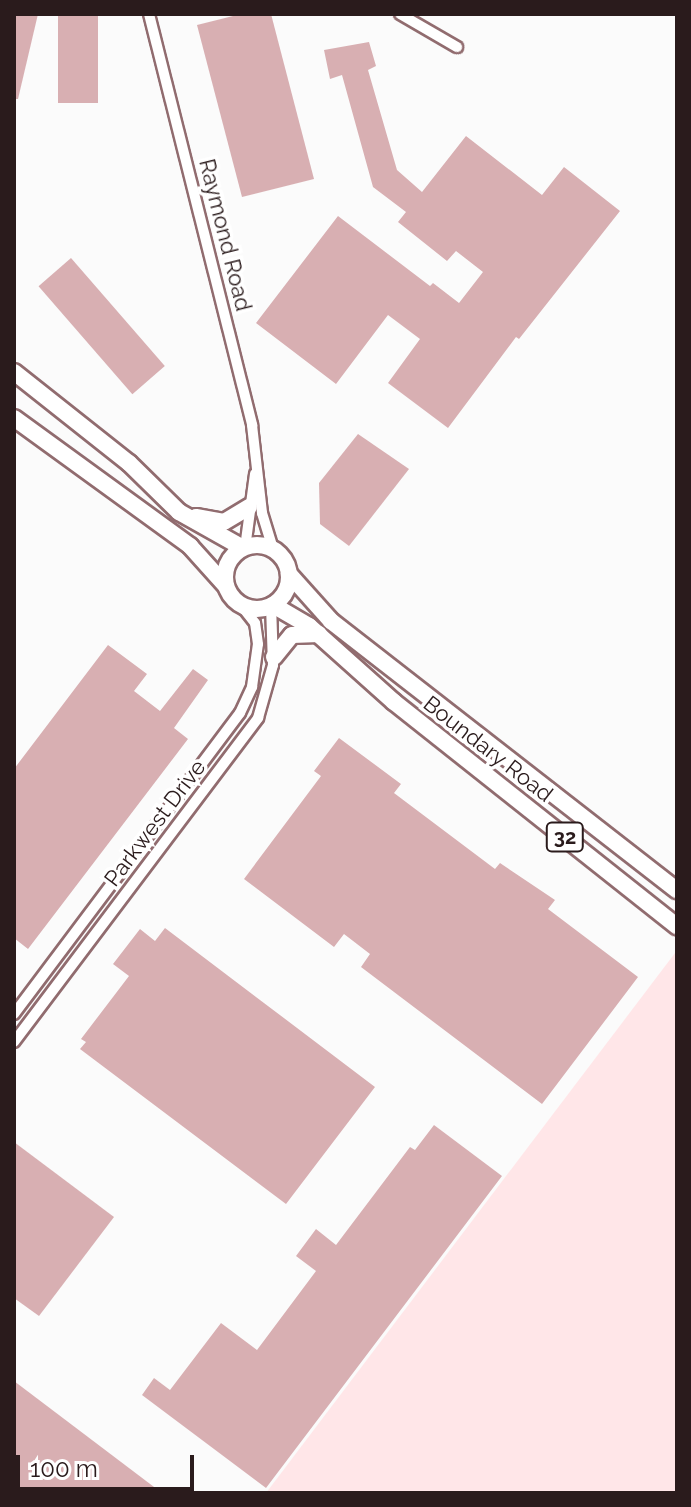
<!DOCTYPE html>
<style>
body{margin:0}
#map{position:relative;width:691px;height:1507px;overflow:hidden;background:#fbfbfb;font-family:Raleway,sans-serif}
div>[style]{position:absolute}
.green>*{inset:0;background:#ffe6e8}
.building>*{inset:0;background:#d8afb2;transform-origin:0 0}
.roads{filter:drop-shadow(2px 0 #916c6f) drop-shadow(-2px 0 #916c6f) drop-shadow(0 2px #916c6f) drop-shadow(0 -2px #916c6f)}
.minor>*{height:10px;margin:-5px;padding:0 5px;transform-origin:5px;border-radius:5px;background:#fff}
.primary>*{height:16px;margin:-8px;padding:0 8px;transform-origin:8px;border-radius:8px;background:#fff}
.primary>.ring{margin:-8px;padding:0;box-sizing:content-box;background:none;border:16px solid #fff;border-radius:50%}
span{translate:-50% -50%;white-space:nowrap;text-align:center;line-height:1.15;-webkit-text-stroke:7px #fff;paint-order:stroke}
.shield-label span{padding:2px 6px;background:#fff;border:2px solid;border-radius:6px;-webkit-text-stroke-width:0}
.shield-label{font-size:20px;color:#2a1b1c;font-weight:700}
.street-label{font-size:22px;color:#2a1b1c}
.frame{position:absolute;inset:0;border:16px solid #2a1b1c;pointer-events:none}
.scale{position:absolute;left:16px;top:1455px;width:178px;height:36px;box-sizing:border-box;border:4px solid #2a1b1c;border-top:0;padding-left:10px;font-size:24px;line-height:28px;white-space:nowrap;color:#2a1b1c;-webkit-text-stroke:6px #fff;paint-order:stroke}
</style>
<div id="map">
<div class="green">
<i style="clip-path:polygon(675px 953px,677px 1493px,266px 1493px)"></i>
</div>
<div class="building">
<i style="clip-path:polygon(14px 14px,38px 14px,18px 99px,14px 99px)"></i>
<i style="left:58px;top:14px;width:40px;height:89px"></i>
<i style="clip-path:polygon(241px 14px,271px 14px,314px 179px,242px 197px,197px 25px)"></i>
<i style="clip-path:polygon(369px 42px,376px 66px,368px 70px,397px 170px,422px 192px,466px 136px,542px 195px,564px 167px,620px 211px,519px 339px,516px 337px,448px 428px,388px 383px,420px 339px,388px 315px,336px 384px,256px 323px,338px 216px,430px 286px,433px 283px,459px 303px,483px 272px,456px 251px,447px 261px,398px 222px,406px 212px,373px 187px,342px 75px,330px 79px,324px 50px)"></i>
<i style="left:71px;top:258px;width:143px;height:43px;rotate:49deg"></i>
<i style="clip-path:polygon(358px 434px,409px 469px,349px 546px,320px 524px,319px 483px)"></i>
<i style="clip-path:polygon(108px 645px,147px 674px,134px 691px,160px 711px,193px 669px,208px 680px,174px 728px,188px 739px,28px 949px,14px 938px,14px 769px)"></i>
<i style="clip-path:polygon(339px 738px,401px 784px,394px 793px,495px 869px,500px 863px,555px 900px,548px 909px,638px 977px,542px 1104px,361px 967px,370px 954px,344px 934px,334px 947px,244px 879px,321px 776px,314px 771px)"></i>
<i style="clip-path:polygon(165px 928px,375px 1087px,286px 1204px,80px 1049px,86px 1042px,81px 1039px,129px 976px,113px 964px,140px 929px,155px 941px)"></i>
<i style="clip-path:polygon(434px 1125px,502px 1176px,266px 1488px,142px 1395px,154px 1378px,170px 1390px,221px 1323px,257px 1350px,316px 1271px,296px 1256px,316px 1229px,336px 1245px,410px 1147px,415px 1150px)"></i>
<i style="clip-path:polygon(14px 1142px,114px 1217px,39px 1316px,14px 1298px)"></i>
<i style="clip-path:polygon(14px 1381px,162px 1493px,14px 1493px)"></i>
</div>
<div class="roads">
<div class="minor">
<i style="left:149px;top:14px;width:424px;rotate:75.9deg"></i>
<i style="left:252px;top:425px;width:89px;rotate:83.5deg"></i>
<i style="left:262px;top:513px;width:39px;rotate:73deg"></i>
<i style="left:400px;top:14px;width:66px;rotate:30.1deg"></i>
<i style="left:245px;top:548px;width:75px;rotate:-82.3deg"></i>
<i style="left:14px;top:1014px;width:376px;rotate:-53.1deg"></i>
<i style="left:240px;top:713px;width:29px;rotate:-65deg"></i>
<i style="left:252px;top:687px;width:43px;rotate:-82.1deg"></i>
<i style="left:258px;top:644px;width:21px;rotate:-98deg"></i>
<i style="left:255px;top:623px;width:24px;rotate:-128deg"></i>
<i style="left:14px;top:1042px;width:406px;rotate:-53deg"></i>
<i style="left:258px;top:718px;width:55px;rotate:-74.2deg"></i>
<i style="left:273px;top:665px;width:59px;rotate:-91.9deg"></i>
</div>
<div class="primary">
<i style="left:14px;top:372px;width:147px;rotate:38.4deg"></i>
<i style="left:129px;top:463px;width:70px;rotate:44.4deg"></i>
<i style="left:179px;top:512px;width:73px;rotate:29.4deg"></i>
<i style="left:14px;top:418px;width:218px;rotate:36deg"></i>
<i style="left:190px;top:546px;width:54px;rotate:48deg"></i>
<i style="left:196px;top:517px;width:28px;rotate:10deg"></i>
<i style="left:224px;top:522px;width:29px;rotate:-31deg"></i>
<i class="ring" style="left:225px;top:545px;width:48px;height:48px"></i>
<i style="left:289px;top:574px;width:63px;rotate:48.2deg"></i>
<i style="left:331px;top:621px;width:438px;rotate:37.9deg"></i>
<i style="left:273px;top:605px;width:42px;rotate:30.3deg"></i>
<i style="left:309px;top:626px;width:114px;rotate:41.8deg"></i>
<i style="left:394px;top:702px;width:361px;rotate:38.4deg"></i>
<i style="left:274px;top:657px;width:28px;rotate:-51deg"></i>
<i style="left:292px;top:635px;width:27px;rotate:-2deg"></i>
</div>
</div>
<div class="shield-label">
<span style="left:565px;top:837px">32</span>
</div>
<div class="street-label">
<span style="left:225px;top:235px;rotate:76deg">Raymond Road</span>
<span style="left:488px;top:749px;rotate:38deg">Boundary Road</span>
<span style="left:155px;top:823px;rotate:-53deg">Parkwest Drive</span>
</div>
<div class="frame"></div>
<div class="scale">100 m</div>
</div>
